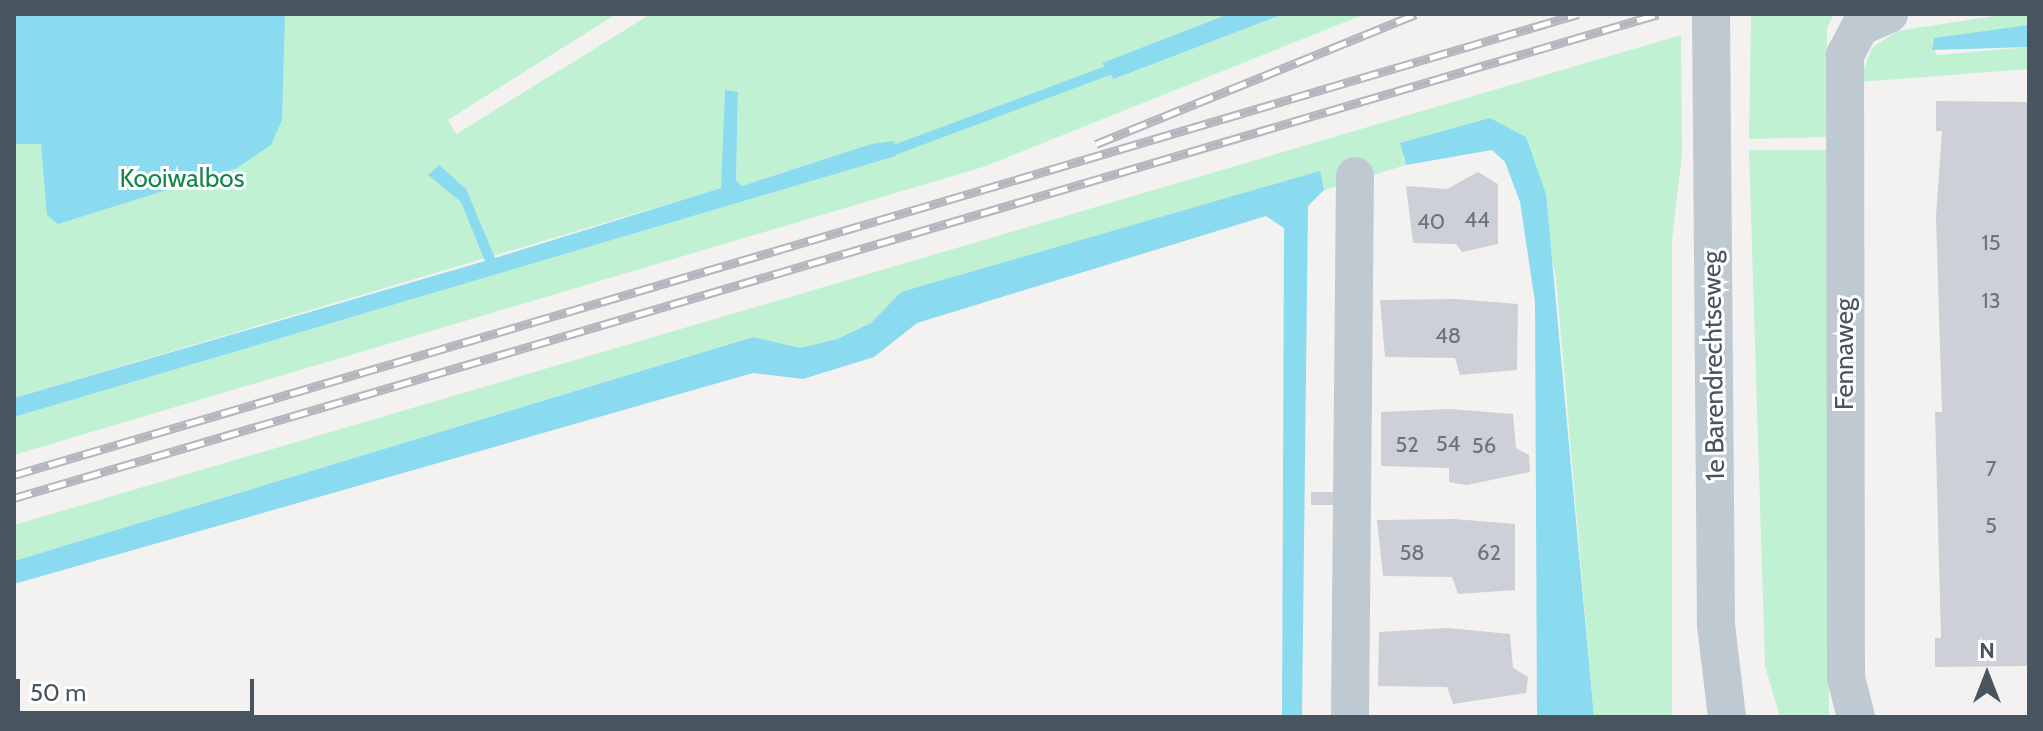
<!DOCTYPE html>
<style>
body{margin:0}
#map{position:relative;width:2043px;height:731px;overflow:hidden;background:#f4f1f1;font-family:Cabin,sans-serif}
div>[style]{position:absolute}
.green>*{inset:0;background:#c0f1d3}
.water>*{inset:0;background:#8bdbf0}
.stream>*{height:10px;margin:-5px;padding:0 5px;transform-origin:5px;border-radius:5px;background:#8bdbf0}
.building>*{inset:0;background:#cdd0d6;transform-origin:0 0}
.minor>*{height:38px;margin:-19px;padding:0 19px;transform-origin:19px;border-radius:19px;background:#bfc9d1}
.rail>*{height:9px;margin-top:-4.5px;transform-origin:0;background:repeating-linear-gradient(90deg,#fff 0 18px,#b3b6bc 0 36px);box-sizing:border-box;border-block:2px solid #b3b6bc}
span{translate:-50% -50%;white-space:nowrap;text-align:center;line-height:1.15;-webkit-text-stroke:6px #fff;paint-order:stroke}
.number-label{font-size:22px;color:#69747e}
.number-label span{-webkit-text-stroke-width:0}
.park-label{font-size:26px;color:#14864d}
.street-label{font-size:26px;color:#485560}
.frame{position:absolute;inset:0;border:16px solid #485560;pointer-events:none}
.north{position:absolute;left:1947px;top:635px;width:80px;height:80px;-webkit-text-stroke:6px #fff;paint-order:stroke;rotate:0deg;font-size:22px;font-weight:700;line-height:32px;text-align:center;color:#485560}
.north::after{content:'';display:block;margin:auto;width:28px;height:36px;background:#485560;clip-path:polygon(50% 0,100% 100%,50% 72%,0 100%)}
.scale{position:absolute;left:16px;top:679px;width:238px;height:36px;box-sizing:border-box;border:4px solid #485560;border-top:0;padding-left:10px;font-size:24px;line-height:28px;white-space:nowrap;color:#485560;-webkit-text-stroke:6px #fff;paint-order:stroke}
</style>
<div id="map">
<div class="green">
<i style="clip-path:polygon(14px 14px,616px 14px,448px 120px,456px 134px,651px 14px,1227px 14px,1102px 63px,1115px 79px,1284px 14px,1365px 14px,983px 167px,14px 455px,14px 417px,896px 156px,871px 144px,742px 186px,736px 181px,738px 92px,725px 90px,722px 188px,14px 398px)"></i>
<i style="clip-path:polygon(1767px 14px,1834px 14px,1827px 27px,1826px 137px,1749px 139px,1751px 17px)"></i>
<i style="clip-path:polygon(2007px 14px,2029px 14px,2029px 25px,1932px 44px,1937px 55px,2029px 47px,2029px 69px,1859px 82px,1872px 48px,1897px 31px)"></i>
<i style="clip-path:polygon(1681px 35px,1682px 154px,1672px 240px,1672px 717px,1594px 717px,1556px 278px,1526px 137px,1402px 156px,1406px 165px,1324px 190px,1321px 182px,901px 292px,871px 323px,837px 339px,800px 348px,752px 337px,14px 561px,14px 525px)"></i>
<i style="clip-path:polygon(1749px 150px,1826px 150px,1829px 717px,1780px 717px,1765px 666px)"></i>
</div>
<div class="water">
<i style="clip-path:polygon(14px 14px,285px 14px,282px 120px,271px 145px,237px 168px,58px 224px,47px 215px,41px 144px,14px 144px)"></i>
<i style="clip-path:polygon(1228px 14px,1284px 14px,1114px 79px,1102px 63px)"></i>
<i style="clip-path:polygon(2029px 25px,2029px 47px,1932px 50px,1934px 38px)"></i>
<i style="clip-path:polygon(725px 90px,738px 92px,736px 180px,742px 186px,871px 144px,894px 141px,896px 156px,14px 417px,14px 398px,485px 261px,461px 202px,428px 175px,439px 165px,466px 189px,495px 258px,721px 188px)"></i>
<i style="clip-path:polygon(1490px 118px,1526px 137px,1546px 194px,1594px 717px,1537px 717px,1535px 302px,1520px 202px,1505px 162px,1492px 150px,1406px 165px,1400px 143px)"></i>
<i style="clip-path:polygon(1320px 171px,1324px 190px,1308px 206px,1302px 717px,1282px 717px,1284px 228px,1266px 216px,917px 323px,874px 357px,803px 379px,753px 373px,14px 584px,14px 561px,753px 337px,800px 348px,837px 339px,871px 323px,901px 292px)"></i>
</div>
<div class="stream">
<i style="left:897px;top:149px;width:224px;rotate:-20.4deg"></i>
</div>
<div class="building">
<i style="clip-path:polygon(1936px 101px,2029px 102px,2029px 666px,1935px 667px,1935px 638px,1941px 638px,1935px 412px,1942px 412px,1936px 216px,1942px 131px,1936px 131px)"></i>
<i style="clip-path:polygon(1478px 172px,1498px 184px,1498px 244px,1462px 252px,1456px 244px,1413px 243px,1406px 186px,1447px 189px)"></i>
<i style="clip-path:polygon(1456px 299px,1518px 304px,1517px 370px,1460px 375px,1455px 358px,1385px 357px,1380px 300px)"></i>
<i style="clip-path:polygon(1450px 409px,1513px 414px,1516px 448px,1529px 455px,1530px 472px,1467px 485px,1449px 482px,1449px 468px,1381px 466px,1381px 412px)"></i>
<i style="left:1311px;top:492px;width:27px;height:13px"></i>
<i style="clip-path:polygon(1454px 519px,1515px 524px,1515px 590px,1458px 594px,1452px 577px,1383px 576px,1377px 520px)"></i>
<i style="clip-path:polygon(1448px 628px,1510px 634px,1513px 668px,1528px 677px,1526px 693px,1453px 704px,1447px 687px,1378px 686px,1379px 632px)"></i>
</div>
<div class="minor">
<i style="left:1711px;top:14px;width:611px;rotate:89.53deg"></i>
<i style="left:1716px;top:625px;width:93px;rotate:83.2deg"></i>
<i style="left:1350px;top:717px;width:541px;rotate:-89.47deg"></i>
<i style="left:1856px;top:717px;width:40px;rotate:-104.4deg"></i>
<i style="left:1846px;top:678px;width:623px;rotate:-90.09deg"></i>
<i style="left:1845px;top:55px;width:32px;rotate:-62deg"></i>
<i style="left:1860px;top:27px;width:32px;rotate:-24deg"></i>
</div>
<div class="rail">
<i style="left:1096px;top:144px;width:345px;rotate:-22.1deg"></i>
<i style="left:14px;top:475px;width:1631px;rotate:-16.42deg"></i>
<i style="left:14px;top:498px;width:1714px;rotate:-16.4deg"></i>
</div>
<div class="number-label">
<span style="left:1477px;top:220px">44</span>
<span style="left:1431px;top:222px">40</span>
<span style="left:1991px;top:243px">15</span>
<span style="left:1991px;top:301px">13</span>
<span style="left:1448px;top:336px">48</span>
<span style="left:1448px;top:444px">54</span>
<span style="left:1407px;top:445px">52</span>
<span style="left:1484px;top:446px">56</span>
<span style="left:1991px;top:469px">7</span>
<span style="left:1991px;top:526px">5</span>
<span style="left:1412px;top:553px">58</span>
<span style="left:1489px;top:553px">62</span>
</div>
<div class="park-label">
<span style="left:182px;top:179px">Kooiwalbos</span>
</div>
<div class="street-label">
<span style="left:1845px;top:354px;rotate:-90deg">Fennaweg</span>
<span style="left:1714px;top:366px;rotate:-91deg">1e Barendrechtseweg</span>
</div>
<div class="frame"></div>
<div class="north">N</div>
<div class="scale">50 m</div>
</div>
